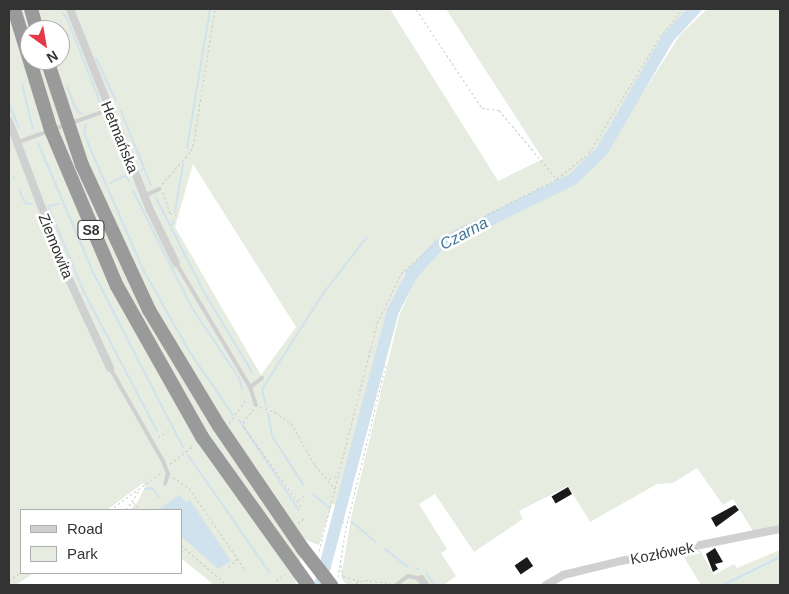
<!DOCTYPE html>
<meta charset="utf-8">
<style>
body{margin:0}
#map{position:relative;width:789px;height:594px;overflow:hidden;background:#fff;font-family:Arial,sans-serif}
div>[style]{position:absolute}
.green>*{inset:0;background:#e6ecdf}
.water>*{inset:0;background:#cfe2ee}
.stream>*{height:2px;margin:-1px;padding:0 1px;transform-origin:1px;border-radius:1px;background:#cfe2ee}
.river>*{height:12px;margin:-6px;padding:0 6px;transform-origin:6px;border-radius:6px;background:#cfe2ee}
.building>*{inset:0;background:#1a1a1a;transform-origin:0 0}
.path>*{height:1px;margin-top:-0.5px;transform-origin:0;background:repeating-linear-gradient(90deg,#cdcdcd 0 2.5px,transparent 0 5px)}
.lane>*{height:4px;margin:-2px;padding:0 2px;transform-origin:2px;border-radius:2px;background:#d0d0d0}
.street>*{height:8px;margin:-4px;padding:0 4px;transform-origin:4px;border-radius:4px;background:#d0d0d0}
.highway>*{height:14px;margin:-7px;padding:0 7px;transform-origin:7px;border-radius:7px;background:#9a9a9a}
.highway-bridge>*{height:14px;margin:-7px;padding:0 7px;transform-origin:7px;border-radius:7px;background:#9a9a9a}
span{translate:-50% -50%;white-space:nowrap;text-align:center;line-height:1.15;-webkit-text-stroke:5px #fff;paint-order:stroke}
.shield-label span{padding:1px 4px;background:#fff;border:1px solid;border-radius:4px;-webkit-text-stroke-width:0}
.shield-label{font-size:14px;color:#333;font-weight:700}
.street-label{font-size:15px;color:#333}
.water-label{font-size:16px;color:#3f7597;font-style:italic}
.frame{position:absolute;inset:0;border:10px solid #333;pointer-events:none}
.legend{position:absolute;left:20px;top:509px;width:162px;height:65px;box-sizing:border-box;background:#fff;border:1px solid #adadad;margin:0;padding:6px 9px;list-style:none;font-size:15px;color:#333}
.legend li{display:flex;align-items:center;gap:10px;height:25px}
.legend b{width:25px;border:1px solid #adadad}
.north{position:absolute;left:20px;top:20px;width:50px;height:50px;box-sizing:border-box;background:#fff;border:1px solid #adadad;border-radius:50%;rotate:148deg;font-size:14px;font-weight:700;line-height:20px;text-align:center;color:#333}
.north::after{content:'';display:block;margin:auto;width:18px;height:22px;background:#e63946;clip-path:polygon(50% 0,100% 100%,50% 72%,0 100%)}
</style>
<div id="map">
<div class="green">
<i style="clip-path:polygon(evenodd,9px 9px,390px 9px,498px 181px,543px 159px,446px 9px,689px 9px,664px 35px,599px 148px,570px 174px,436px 244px,404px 275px,391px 306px,337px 505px,332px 504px,319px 545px,305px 540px,295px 585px,214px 585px,181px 558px,181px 510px,129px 510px,137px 503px,145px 487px,143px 483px,107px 510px,21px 510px,21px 573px,34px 573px,16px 585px,9px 585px,9px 9px,30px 30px,60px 30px,60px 60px,30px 60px,30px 30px,9px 9px,193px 164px,296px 327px,261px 375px,175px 227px,193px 164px)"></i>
<i style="clip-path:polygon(707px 9px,780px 9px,780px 526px,753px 531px,733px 499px,723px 505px,697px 468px,673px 483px,657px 484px,590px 522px,568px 486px,519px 511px,523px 519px,474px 552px,435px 494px,419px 504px,447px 549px,441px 553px,456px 576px,444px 585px,347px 585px,341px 578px,351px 518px,399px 316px,417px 276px,444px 249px,575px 182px,607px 149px,680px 35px)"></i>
<i style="clip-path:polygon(700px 550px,714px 575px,734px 564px,737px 568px,780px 550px,780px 585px,701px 585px,682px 554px)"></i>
</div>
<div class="water">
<i style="clip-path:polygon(180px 495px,186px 502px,190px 500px,231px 561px,218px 569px,181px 536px,181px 510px,157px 510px)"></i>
</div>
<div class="stream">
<i style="left:62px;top:13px;width:7px;rotate:45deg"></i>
<i style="left:67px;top:18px;width:90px;rotate:68.6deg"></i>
<i style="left:96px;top:58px;width:47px;rotate:65.1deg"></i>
<i style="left:22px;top:84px;width:46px;rotate:76.3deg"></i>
<i style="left:67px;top:86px;width:25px;rotate:69deg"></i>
<i style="left:76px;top:109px;width:7px;rotate:45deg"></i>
<i style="left:9px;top:104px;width:26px;rotate:67deg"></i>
<i style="left:121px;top:111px;width:61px;rotate:68deg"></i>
<i style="left:86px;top:125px;width:7px;rotate:106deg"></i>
<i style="left:84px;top:132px;width:15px;rotate:70deg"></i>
<i style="left:89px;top:146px;width:137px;rotate:66.3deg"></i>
<i style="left:144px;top:271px;width:92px;rotate:60.6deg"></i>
<i style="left:189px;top:351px;width:78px;rotate:55.5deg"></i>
<i style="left:38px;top:143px;width:142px;rotate:66.9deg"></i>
<i style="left:94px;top:274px;width:195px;rotate:62.8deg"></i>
<i style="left:187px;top:148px;width:141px;rotate:-80.6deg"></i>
<i style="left:141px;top:170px;width:4px;rotate:-34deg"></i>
<i style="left:144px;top:168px;width:18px;rotate:68deg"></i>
<i style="left:13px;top:177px;width:1px;rotate:45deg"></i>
<i style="left:110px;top:183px;width:17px;rotate:-24deg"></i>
<i style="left:126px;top:176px;width:6px;rotate:59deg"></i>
<i style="left:19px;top:190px;width:14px;rotate:65deg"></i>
<i style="left:25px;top:203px;width:6px;rotate:9deg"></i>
<i style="left:133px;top:191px;width:131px;rotate:63.2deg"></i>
<i style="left:192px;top:308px;width:84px;rotate:56.1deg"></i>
<i style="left:239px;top:378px;width:11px;rotate:75deg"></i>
<i style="left:156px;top:198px;width:108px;rotate:63deg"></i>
<i style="left:205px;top:294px;width:91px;rotate:58.9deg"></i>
<i style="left:59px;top:204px;width:11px;rotate:170deg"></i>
<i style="left:48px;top:206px;width:93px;rotate:67.3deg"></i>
<i style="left:84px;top:292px;width:157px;rotate:62.3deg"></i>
<i style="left:175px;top:212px;width:49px;rotate:-80.5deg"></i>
<i style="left:171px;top:226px;width:6px;rotate:-59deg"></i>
<i style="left:266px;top:406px;width:17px;rotate:-103deg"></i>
<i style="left:262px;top:389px;width:117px;rotate:-57.3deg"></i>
<i style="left:325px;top:291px;width:68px;rotate:-52.1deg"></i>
<i style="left:268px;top:413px;width:23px;rotate:80deg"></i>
<i style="left:272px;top:436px;width:57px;rotate:57.1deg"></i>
<i style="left:239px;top:420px;width:108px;rotate:56.3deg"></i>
<i style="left:188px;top:455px;width:142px;rotate:55.3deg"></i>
<i style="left:145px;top:489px;width:7px;rotate:-8deg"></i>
<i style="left:152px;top:488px;width:11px;rotate:52deg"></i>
<i style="left:313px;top:494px;width:21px;rotate:41deg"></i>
<i style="left:337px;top:510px;width:14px;rotate:65deg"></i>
<i style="left:352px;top:522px;width:31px;rotate:40deg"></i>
<i style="left:385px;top:549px;width:29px;rotate:38deg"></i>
<i style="left:416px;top:569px;width:2px"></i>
<i style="left:426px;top:573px;width:15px;rotate:53deg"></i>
<i style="left:723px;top:585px;width:64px;rotate:-26.2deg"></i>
</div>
<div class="river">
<i style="left:320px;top:585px;width:284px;rotate:-75.1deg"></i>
<i style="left:393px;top:311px;width:42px;rotate:-62.8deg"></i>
<i style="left:412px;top:274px;width:40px;rotate:-47deg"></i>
<i style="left:439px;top:245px;width:149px;rotate:-26.2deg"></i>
<i style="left:573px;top:179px;width:40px;rotate:-44deg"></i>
<i style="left:602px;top:151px;width:131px;rotate:-59.7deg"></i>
<i style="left:668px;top:38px;width:40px;rotate:-47deg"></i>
</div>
<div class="building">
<i style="left:568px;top:487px;width:8px;height:19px;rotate:60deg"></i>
<i style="clip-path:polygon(735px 505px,739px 510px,716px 527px,711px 518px)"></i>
<i style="clip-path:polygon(715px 548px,723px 562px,715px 564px,718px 569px,713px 572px,706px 554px)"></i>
<i style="left:527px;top:557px;width:11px;height:15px;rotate:56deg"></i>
</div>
<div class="path">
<i style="left:416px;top:9px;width:119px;rotate:56.3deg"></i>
<i style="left:482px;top:108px;width:17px;rotate:7deg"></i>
<i style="left:499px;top:110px;width:90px;rotate:50deg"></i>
<i style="left:162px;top:184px;width:44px;rotate:-48.7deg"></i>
<i style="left:191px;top:151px;width:10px;rotate:-73deg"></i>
<i style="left:194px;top:141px;width:134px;rotate:-81deg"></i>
<i style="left:163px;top:192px;width:22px;rotate:72deg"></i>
<i style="left:170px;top:213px;width:11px;rotate:22deg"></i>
<i style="left:260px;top:407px;width:16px;rotate:18deg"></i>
<i style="left:275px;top:412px;width:19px;rotate:35deg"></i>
<i style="left:291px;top:423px;width:48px;rotate:60.3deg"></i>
<i style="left:315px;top:465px;width:31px;rotate:50deg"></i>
<i style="left:254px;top:409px;width:16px;rotate:130deg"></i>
<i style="left:244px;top:421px;width:6px;rotate:90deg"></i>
<i style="left:244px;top:427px;width:100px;rotate:54.4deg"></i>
<i style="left:229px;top:423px;width:31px;rotate:-54deg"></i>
<i style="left:158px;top:437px;width:12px;rotate:-31deg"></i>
<i style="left:170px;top:464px;width:29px;rotate:-38deg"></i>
<i style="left:173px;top:477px;width:19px;rotate:35deg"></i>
<i style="left:189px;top:488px;width:101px;rotate:55.5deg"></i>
<i style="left:329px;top:479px;width:11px;rotate:-22deg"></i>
<i style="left:298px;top:500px;width:9px;rotate:-32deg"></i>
<i style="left:133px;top:502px;width:11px;rotate:45deg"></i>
<i style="left:110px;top:510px;width:64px;rotate:-36.2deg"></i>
<i style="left:126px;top:510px;width:25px;rotate:-56deg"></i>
<i style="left:298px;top:523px;width:9px;rotate:-36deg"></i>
<i style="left:181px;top:545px;width:61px;rotate:41deg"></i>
<i style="left:319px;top:551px;width:235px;rotate:-75.7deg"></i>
<i style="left:377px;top:323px;width:55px;rotate:-63.9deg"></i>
<i style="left:401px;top:274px;width:56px;rotate:-41.4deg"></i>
<i style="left:443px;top:237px;width:128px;rotate:-27deg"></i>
<i style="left:557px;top:179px;width:41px;rotate:-39.1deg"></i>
<i style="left:589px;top:153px;width:136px;rotate:-58.5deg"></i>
<i style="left:660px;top:37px;width:36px;rotate:-51deg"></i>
<i style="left:341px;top:565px;width:11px;rotate:80deg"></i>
<i style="left:343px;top:576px;width:17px;rotate:17deg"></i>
<i style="left:228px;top:567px;width:12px;rotate:-42deg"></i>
<i style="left:338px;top:577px;width:50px;rotate:-80.7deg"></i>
<i style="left:346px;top:528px;width:169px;rotate:-76.3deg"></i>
<i style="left:9px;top:581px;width:15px;rotate:-37deg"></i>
<i style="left:276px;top:581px;width:11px;rotate:-38deg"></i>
<i style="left:259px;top:585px;width:13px"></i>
<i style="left:351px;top:585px;width:15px;rotate:-20deg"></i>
<i style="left:365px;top:580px;width:26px;rotate:7deg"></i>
</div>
<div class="lane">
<i style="left:54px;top:129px;width:57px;rotate:-19.4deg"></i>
<i style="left:16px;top:143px;width:33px;rotate:-20deg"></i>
<i style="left:144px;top:196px;width:17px;rotate:-25deg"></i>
<i style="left:176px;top:263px;width:144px;rotate:59.2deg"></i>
<i style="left:250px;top:387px;width:19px;rotate:72deg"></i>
<i style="left:110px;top:368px;width:107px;rotate:60.3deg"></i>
<i style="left:163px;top:461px;width:14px;rotate:69deg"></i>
<i style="left:168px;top:474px;width:10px;rotate:107deg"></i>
<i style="left:250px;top:387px;width:15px;rotate:-37deg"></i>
<i style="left:396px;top:585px;width:15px;rotate:-37deg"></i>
<i style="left:408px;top:576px;width:13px;rotate:13deg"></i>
</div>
<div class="street">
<i style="left:70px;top:9px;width:216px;rotate:68.3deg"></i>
<i style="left:150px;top:210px;width:59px;rotate:63.9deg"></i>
<i style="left:9px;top:121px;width:167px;rotate:69.3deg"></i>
<i style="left:68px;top:277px;width:100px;rotate:65.2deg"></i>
<i style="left:421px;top:579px;width:7px;rotate:56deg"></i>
<i style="left:546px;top:585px;width:20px;rotate:-30deg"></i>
<i style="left:563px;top:575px;width:60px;rotate:-13.6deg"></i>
<i style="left:621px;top:561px;width:162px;rotate:-11.4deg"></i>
</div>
<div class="highway">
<i style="left:14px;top:9px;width:127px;rotate:73deg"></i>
<i style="left:51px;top:130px;width:169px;rotate:67.1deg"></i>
<i style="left:117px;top:286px;width:173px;rotate:60.6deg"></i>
<i style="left:202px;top:437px;width:182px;rotate:54.4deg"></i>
<i style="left:31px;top:9px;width:22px;rotate:74deg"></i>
<i style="left:47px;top:60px;width:111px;rotate:71.6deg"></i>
<i style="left:82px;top:165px;width:160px;rotate:65.2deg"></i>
<i style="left:149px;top:310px;width:135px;rotate:58.9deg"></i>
<i style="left:219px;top:426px;width:149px;rotate:55.7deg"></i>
</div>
<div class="highway-bridge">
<i style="left:303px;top:549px;width:46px;rotate:52.1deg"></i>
</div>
<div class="shield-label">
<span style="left:91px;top:230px">S8</span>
</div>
<div class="street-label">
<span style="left:120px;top:137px;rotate:68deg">Hetmańska</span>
<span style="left:56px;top:246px;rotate:68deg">Ziemowita</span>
<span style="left:662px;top:553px;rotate:-11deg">Kozłówek</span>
</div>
<div class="water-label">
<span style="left:464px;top:234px;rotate:-28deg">Czarna</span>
</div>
<div class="frame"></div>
<ul class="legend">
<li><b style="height:6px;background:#d0d0d0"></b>Road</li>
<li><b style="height:14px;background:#e6ecdf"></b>Park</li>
</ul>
<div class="north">N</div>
</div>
